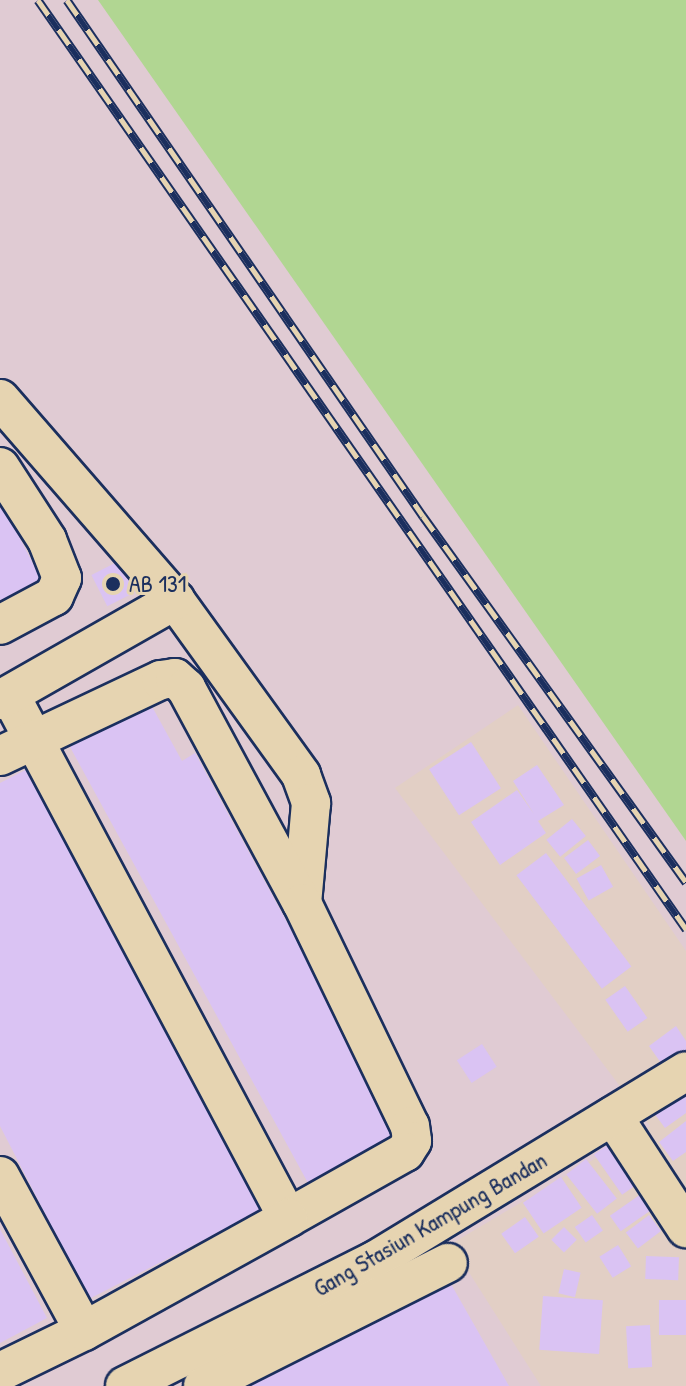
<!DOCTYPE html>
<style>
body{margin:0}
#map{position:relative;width:686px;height:1386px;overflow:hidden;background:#e2cfc5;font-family:"Patrick Hand",sans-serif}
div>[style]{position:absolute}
.built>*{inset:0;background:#e0cbd3}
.green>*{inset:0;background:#b1d692}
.building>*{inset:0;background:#dac3f3;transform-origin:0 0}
.roads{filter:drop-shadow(2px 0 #1b2f5e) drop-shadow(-2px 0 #1b2f5e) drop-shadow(0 2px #1b2f5e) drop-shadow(0 -2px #1b2f5e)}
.minor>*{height:38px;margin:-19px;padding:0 19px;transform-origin:19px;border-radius:19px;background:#e6d4b1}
.rail>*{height:9px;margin-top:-4.5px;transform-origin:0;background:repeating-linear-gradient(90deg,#e6d4b1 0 18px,#1b2f5e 0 36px);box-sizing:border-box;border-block:2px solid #1b2f5e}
.dots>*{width:22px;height:22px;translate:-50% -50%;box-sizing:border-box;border:4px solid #e6d4b1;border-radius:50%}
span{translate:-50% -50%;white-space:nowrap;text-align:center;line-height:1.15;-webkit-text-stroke:6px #e6d4b1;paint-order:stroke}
.poi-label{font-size:24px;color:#1b2f5e}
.left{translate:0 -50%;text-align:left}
.street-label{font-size:24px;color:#1b2f5e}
</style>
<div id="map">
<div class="built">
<i style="clip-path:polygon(0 0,686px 0,686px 951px,518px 705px,395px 788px,650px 1126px,451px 1244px,541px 1386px,0 1386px)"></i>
</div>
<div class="green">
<i style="clip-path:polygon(98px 0,686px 0,686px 841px)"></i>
</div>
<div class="building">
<i style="clip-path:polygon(0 500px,41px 579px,0 601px)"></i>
<i style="left:119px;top:561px;width:35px;height:31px;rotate:63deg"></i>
<i style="clip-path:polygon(144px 692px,182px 761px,195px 753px,401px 1132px,308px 1183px,64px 736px)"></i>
<i style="left:471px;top:742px;width:55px;height:50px;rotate:57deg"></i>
<i style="clip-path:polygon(37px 764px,264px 1209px,89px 1299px,0 1126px,0 783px)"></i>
<i style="clip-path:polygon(537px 765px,564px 805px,538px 821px,546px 833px,500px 865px,471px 822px,517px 790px,534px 814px,513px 781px)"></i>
<i style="left:572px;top:819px;width:22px;height:33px;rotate:51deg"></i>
<i style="left:588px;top:840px;width:20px;height:30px;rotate:53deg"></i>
<i style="left:546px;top:853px;width:142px;height:37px;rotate:53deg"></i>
<i style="left:601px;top:865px;width:25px;height:28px;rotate:61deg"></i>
<i style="left:625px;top:986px;width:39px;height:24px;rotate:55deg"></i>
<i style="clip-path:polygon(676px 1026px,686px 1041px,686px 1060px,668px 1073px,649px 1046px)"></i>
<i style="left:482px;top:1044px;width:27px;height:30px;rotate:57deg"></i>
<i style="clip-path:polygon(686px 1078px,686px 1113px,665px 1128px,648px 1105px)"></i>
<i style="clip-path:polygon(686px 1121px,686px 1152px,673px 1161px,659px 1142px)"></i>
<i style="left:612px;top:1142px;width:49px;height:22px;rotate:55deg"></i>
<i style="left:586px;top:1159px;width:50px;height:25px;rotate:52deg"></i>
<i style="left:561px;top:1177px;width:37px;height:46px;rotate:56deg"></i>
<i style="left:641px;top:1194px;width:19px;height:38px;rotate:55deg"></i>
<i style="left:592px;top:1215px;width:19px;height:21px;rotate:55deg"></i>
<i style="left:649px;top:1215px;width:20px;height:29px;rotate:53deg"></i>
<i style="left:525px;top:1217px;width:24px;height:29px;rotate:55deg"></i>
<i style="left:564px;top:1227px;width:18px;height:18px;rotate:45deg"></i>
<i style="clip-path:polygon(0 1229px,47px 1318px,0 1343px)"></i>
<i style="left:618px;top:1245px;width:25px;height:22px;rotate:58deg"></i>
<i style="left:646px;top:1256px;width:33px;height:23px;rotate:2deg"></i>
<i style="left:564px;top:1269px;width:17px;height:25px;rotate:13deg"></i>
<i style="clip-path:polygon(443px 1270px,509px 1386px,237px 1386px)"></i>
<i style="left:543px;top:1296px;width:60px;height:54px;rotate:4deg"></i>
<i style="left:659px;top:1300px;width:27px;height:35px"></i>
<i style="left:650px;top:1325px;width:42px;height:24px;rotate:87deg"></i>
</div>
<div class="roads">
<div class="minor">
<i style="left:0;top:399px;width:267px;rotate:49deg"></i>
<i style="left:175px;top:600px;width:216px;rotate:54.2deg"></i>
<i style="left:301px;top:775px;width:30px;rotate:70deg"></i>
<i style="left:311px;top:803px;width:100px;rotate:95.1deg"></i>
<i style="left:0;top:467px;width:87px;rotate:57.2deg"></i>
<i style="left:47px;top:540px;width:41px;rotate:68.5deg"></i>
<i style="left:62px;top:578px;width:20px;rotate:114deg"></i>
<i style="left:54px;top:596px;width:61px;rotate:151.8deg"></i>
<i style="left:10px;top:695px;width:592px;rotate:62.01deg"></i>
<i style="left:0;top:700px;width:202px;rotate:-29.7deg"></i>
<i style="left:0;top:756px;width:178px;rotate:-25.3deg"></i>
<i style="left:161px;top:680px;width:14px;rotate:-8deg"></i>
<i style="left:175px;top:678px;width:15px;rotate:42deg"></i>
<i style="left:186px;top:688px;width:244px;rotate:61.7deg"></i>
<i style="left:302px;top:903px;width:248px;rotate:64.2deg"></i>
<i style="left:410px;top:1126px;width:15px;rotate:82deg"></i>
<i style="left:412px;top:1141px;width:13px;rotate:122deg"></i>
<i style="left:405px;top:1152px;width:134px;rotate:150.6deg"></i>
<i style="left:288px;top:1218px;width:233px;rotate:151deg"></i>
<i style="left:84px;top:1331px;width:93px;rotate:154deg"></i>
<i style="left:613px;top:1116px;width:134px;rotate:56.9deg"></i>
<i style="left:0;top:1176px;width:176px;rotate:61.5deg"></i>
<i style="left:125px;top:1386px;width:279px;rotate:-26.7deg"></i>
<i style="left:374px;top:1261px;width:365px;rotate:-31.3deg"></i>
<i style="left:203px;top:1386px;width:274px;rotate:-26.7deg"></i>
</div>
</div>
<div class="rail">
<i style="left:38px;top:0;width:1133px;rotate:55.1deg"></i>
<i style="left:67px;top:0;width:627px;rotate:55.4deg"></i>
<i style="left:423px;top:516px;width:451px;rotate:54.3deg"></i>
</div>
<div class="dots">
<i style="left:113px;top:584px;background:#1b2f5e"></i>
</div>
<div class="poi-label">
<span class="left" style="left:129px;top:584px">AB 131</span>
</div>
<div class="street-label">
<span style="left:430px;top:1224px;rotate:-30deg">Gang Stasiun Kampung Bandan</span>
</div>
</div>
